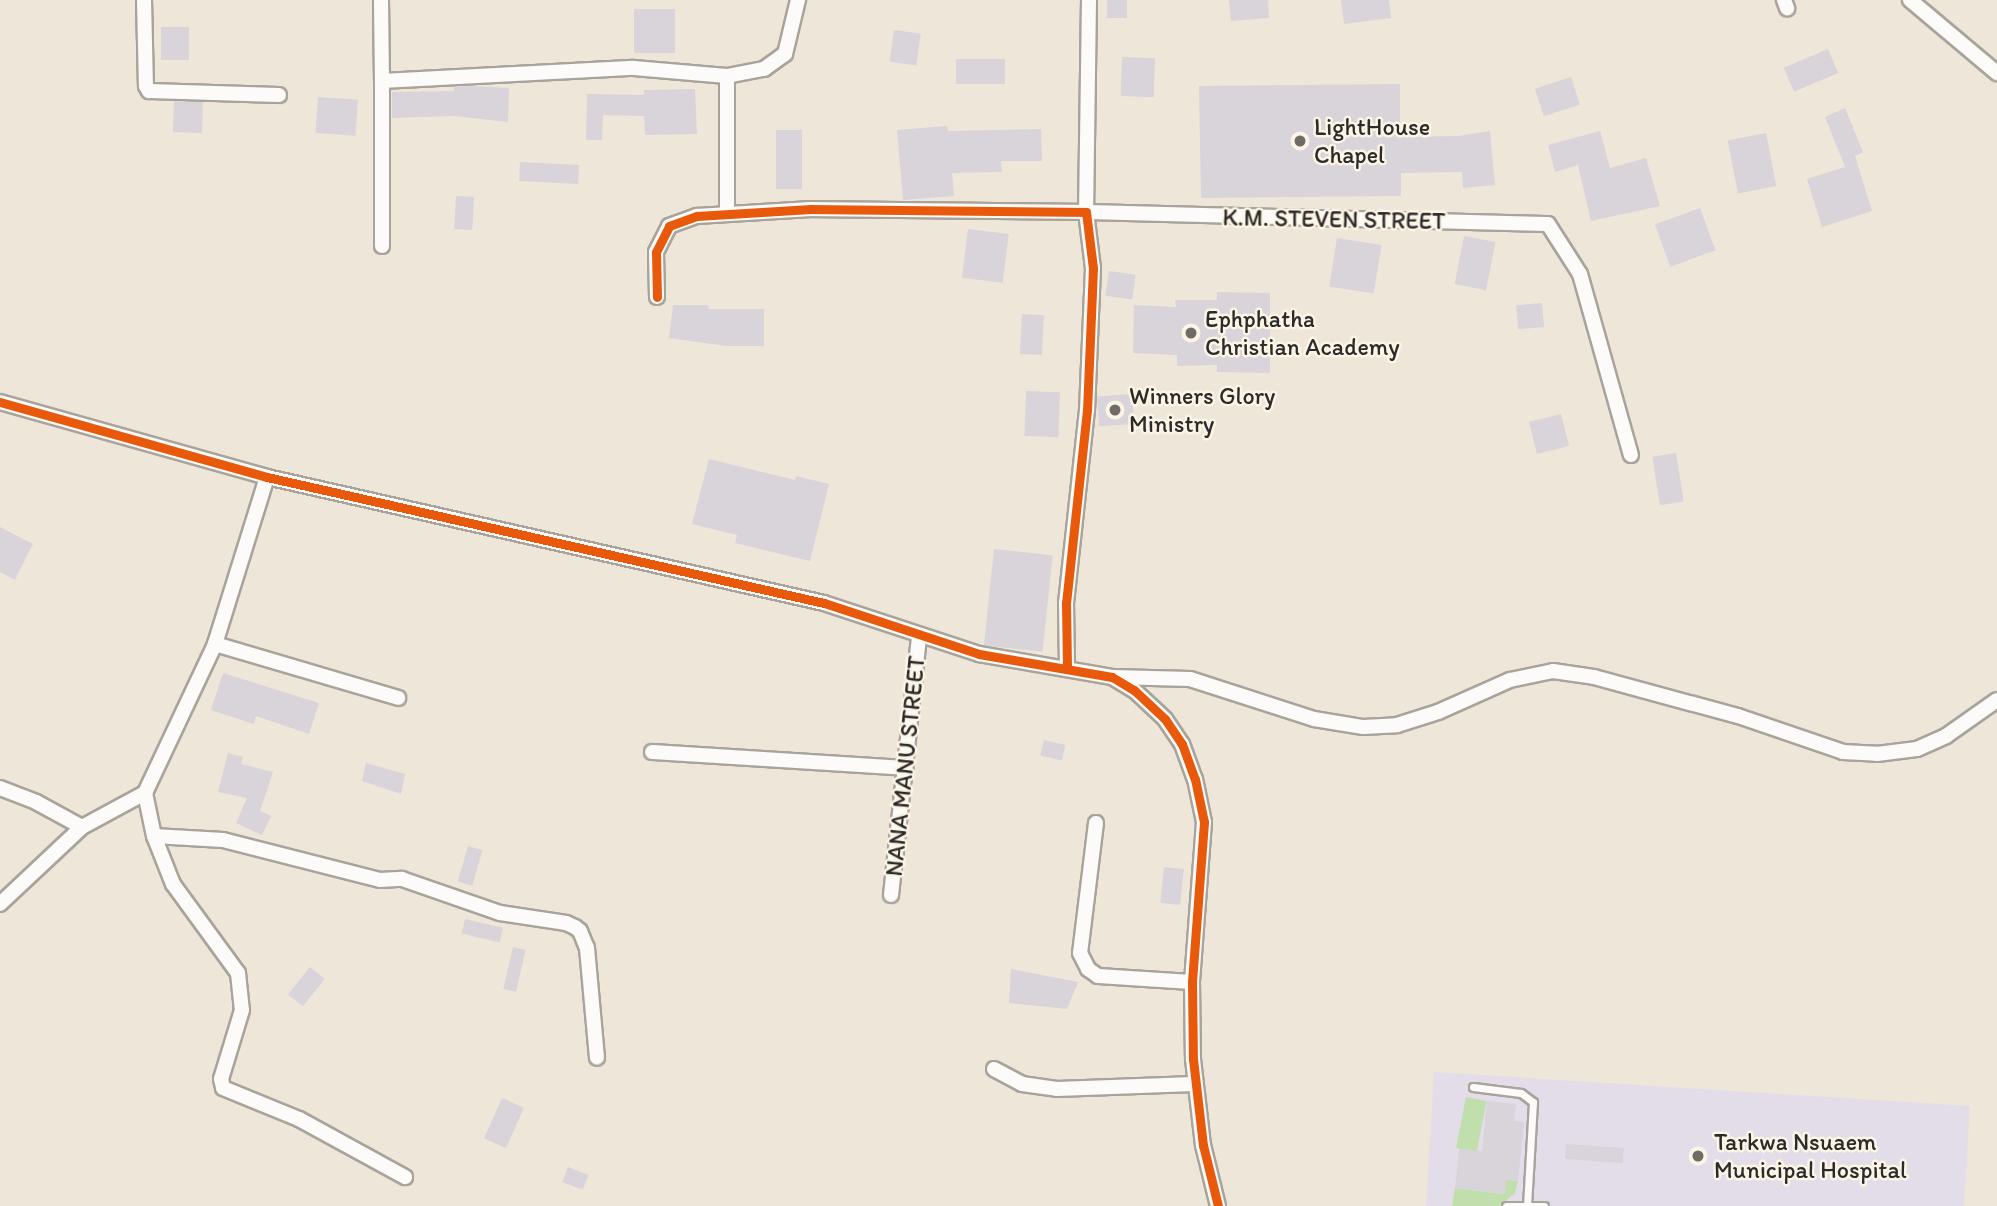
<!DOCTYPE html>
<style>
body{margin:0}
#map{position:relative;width:1997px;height:1206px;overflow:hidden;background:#eee6d8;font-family:Itim,sans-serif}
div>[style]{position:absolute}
.built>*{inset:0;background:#e3dde9}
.green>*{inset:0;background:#c1dead;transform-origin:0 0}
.building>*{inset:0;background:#d9d3da;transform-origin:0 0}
.roads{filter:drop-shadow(2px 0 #a8a39b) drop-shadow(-2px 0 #a8a39b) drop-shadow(0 2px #a8a39b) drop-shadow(0 -2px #a8a39b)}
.service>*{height:7px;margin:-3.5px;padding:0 3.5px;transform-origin:3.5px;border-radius:3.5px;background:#fcfbf9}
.minor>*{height:14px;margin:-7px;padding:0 7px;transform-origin:7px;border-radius:7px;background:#fcfbf9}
.cycleway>*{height:9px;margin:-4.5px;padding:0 4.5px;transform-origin:4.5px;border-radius:4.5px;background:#e8590c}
.dots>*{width:19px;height:19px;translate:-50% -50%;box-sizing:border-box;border:4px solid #fcf5e5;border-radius:50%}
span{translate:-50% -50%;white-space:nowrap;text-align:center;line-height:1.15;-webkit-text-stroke:5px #fcf5e5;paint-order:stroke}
.poi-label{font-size:24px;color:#2b2b2b}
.left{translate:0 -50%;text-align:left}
.street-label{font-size:24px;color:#2b2b2b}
</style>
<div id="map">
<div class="built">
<i style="clip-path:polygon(1434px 1072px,1970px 1106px,1964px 1206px,1426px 1206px)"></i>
</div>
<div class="green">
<i style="left:1466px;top:1097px;width:21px;height:52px;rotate:11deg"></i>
<i style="clip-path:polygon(1506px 1180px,1518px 1181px,1515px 1193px,1499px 1206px,1452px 1206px,1455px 1188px,1504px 1194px)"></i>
</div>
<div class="building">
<i style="left:1107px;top:0;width:20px;height:18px"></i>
<i style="clip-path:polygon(1229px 0,1268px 0,1269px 18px,1231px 21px)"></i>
<i style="clip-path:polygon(1341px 0,1389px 0,1391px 18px,1344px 24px)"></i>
<i style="left:634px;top:9px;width:41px;height:44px"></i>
<i style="left:161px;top:27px;width:28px;height:33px"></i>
<i style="left:894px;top:30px;width:27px;height:32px;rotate:8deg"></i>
<i style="left:1828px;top:49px;width:26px;height:48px;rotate:67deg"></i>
<i style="left:1122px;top:57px;width:33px;height:39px;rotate:2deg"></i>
<i style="left:956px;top:59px;width:49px;height:25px"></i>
<i style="left:1571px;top:77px;width:29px;height:38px;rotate:72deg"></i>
<i style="clip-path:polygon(1400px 84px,1400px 137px,1458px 136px,1490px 131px,1495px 185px,1463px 188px,1462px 172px,1401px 173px,1401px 196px,1201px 198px,1199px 86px)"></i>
<i style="clip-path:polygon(473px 86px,509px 88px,508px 122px,453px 116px,392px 118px,392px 92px,454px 91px,454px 87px)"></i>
<i style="clip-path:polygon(695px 89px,697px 134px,645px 135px,644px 116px,603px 115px,602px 140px,586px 140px,587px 94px,644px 95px,644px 90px)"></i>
<i style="left:318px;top:97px;width:40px;height:36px;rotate:4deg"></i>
<i style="left:174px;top:101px;width:29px;height:31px;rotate:2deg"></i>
<i style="clip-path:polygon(1845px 108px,1863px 152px,1855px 156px,1872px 211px,1822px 227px,1807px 179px,1845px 167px,1825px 117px)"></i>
<i style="clip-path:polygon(947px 126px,948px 131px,1041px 129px,1042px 161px,1001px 161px,1002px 172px,952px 173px,954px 196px,903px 200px,897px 130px)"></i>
<i style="left:776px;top:130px;width:26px;height:59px"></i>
<i style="clip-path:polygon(1600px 131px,1610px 168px,1646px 158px,1660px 206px,1591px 221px,1578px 165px,1555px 172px,1548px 145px)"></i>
<i style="left:1766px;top:133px;width:54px;height:39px;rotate:79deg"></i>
<i style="left:520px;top:162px;width:59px;height:19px;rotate:3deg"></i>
<i style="left:456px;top:196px;width:18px;height:33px;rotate:3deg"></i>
<i style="left:1700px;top:208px;width:45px;height:48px;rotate:70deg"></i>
<i style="left:968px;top:229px;width:41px;height:49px;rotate:7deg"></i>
<i style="left:1464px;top:236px;width:32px;height:49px;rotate:11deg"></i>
<i style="left:1337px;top:238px;width:45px;height:49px;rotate:9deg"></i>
<i style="left:1109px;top:271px;width:27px;height:25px;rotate:8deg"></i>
<i style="clip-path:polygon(1217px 292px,1270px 293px,1270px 373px,1217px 372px,1217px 365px,1177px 366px,1177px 355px,1133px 353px,1134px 305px,1176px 307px,1175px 300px,1217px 300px)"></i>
<i style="left:1542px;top:303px;width:24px;height:26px;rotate:85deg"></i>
<i style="clip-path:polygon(673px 305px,708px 305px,709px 309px,764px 309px,764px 346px,726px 346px,669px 338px)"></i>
<i style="left:1022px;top:314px;width:22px;height:40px;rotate:3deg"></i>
<i style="left:1026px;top:391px;width:34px;height:45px;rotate:2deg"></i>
<i style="left:1132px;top:394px;width:30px;height:35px;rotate:86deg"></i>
<i style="left:1561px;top:414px;width:33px;height:33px;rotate:76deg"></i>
<i style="left:1676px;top:453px;width:49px;height:24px;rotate:81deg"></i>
<i style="clip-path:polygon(709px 459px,795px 480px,796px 476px,829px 484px,810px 561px,735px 543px,737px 535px,692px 524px)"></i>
<i style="clip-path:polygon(0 527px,33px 544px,15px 580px,0 572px)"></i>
<i style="left:994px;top:549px;width:59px;height:97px;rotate:6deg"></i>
<i style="clip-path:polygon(223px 673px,319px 703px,309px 734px,256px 716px,254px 724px,211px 710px)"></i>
<i style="left:1044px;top:740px;width:22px;height:16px;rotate:13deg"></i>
<i style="clip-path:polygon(228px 753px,243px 757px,241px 764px,273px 772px,260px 811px,271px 816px,262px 835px,236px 823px,247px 798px,218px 792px)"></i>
<i style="clip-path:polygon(366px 763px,405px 774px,401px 794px,362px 781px)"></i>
<i style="left:468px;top:846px;width:15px;height:37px;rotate:16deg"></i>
<i style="left:1164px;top:867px;width:20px;height:36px;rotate:6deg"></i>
<i style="left:465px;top:919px;width:39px;height:15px;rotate:13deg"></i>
<i style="left:513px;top:947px;width:13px;height:43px;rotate:13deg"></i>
<i style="left:310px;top:967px;width:19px;height:35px;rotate:39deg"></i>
<i style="clip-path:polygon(1011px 969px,1078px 982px,1067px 1009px,1009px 1003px)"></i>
<i style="left:502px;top:1098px;width:24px;height:44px;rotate:24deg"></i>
<i style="clip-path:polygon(1487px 1101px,1516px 1104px,1514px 1121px,1524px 1122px,1518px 1181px,1506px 1180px,1505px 1194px,1455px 1188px,1459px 1149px,1482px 1151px)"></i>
<i style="left:1566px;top:1144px;width:58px;height:15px;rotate:4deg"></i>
<i style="left:568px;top:1167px;width:22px;height:16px;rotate:21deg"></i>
</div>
<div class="roads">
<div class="service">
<i style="left:1473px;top:1087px;width:48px;rotate:7.1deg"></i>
<i style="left:1521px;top:1093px;width:15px;rotate:37deg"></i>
<i style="left:1533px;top:1102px;width:103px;rotate:93.3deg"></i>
<i style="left:1506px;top:1206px;width:38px"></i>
</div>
<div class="minor">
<i style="left:144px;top:0;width:86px;rotate:88.7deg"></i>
<i style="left:146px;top:86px;width:6px;rotate:59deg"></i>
<i style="left:149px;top:91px;width:130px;rotate:1.8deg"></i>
<i style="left:381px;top:0;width:81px;rotate:89.3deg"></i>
<i style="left:382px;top:81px;width:252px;rotate:-3deg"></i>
<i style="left:634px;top:68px;width:93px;rotate:4.9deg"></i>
<i style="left:727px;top:76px;width:38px;rotate:-11deg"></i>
<i style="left:764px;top:69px;width:26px;rotate:-36deg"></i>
<i style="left:785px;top:54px;width:56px;rotate:-76.5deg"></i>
<i style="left:1089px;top:0;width:212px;rotate:90.8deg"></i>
<i style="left:1086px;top:212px;width:462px;rotate:1.5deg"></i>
<i style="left:1548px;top:224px;width:59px;rotate:57.4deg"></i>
<i style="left:1580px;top:274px;width:188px;rotate:74.3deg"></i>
<i style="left:1784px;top:0;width:9px;rotate:69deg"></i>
<i style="left:1910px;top:0;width:114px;rotate:40deg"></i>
<i style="left:727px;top:213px;width:137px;rotate:-90deg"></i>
<i style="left:382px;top:246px;width:165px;rotate:-90deg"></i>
<i style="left:657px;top:297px;width:45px;rotate:-91.3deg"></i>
<i style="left:656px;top:252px;width:29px;rotate:-63deg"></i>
<i style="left:669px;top:226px;width:30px;rotate:-20deg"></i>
<i style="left:697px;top:216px;width:114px;rotate:-3.5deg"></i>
<i style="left:811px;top:209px;width:275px;rotate:0.6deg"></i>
<i style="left:1086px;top:212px;width:56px;rotate:82.9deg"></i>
<i style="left:1093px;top:268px;width:142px;rotate:92.4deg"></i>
<i style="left:1087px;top:410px;width:194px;rotate:96.2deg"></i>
<i style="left:1066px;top:603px;width:65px;rotate:89.1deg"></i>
<i style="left:0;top:402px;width:277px;rotate:15.7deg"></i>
<i style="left:267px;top:477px;width:571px;rotate:12.75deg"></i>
<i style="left:824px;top:603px;width:163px;rotate:18.2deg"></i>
<i style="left:979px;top:654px;width:135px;rotate:9.8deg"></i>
<i style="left:1112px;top:677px;width:26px;rotate:31deg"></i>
<i style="left:1134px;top:690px;width:42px;rotate:43.1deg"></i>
<i style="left:1165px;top:719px;width:30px;rotate:56deg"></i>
<i style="left:1182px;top:744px;width:37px;rotate:70deg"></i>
<i style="left:1195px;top:779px;width:44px;rotate:78.2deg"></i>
<i style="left:1204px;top:822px;width:160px;rotate:94.3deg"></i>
<i style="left:1192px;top:982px;width:77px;rotate:89.3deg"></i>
<i style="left:1193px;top:1059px;width:87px;rotate:83.4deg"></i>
<i style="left:1203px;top:1145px;width:63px;rotate:76.2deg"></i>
<i style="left:215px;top:644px;width:191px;rotate:16.4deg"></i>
<i style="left:1113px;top:677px;width:77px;rotate:1.5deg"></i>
<i style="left:1190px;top:679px;width:130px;rotate:17.9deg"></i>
<i style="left:1314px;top:719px;width:50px;rotate:9.3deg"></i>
<i style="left:1363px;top:727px;width:34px;rotate:-3deg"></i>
<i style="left:1397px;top:725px;width:43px;rotate:-17.6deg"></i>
<i style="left:1438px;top:712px;width:79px;rotate:-24deg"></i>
<i style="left:1510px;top:680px;width:44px;rotate:-11.8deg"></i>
<i style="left:1553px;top:671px;width:41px;rotate:8.3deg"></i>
<i style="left:1594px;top:677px;width:149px;rotate:15.2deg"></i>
<i style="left:1738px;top:716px;width:111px;rotate:18.9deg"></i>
<i style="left:1843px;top:752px;width:34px;rotate:3deg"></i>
<i style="left:1877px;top:754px;width:40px;rotate:-7.1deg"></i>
<i style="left:1917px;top:749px;width:32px;rotate:-24deg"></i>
<i style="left:1946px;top:736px;width:62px;rotate:-35.2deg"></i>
<i style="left:652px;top:752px;width:254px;rotate:3.6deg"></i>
<i style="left:0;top:788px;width:39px;rotate:21deg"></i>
<i style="left:36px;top:802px;width:52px;rotate:28.5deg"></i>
<i style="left:145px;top:793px;width:44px;rotate:78.2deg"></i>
<i style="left:154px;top:836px;width:52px;rotate:68.4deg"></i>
<i style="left:173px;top:884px;width:110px;rotate:53.9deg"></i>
<i style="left:238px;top:973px;width:37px;rotate:84deg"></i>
<i style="left:242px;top:1010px;width:72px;rotate:106.9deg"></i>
<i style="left:221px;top:1079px;width:9px;rotate:77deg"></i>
<i style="left:223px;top:1088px;width:82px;rotate:22.2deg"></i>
<i style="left:299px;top:1119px;width:121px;rotate:28.7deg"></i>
<i style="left:1096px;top:823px;width:131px;rotate:97deg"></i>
<i style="left:1080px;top:953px;width:18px;rotate:63deg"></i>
<i style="left:1088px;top:969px;width:12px;rotate:35deg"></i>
<i style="left:1098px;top:976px;width:94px;rotate:3.7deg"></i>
<i style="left:154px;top:836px;width:69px;rotate:3.3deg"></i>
<i style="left:223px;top:840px;width:162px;rotate:14.3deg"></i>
<i style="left:380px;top:880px;width:22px;rotate:-3deg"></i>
<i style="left:402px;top:879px;width:104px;rotate:19.1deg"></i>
<i style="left:500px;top:913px;width:67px;rotate:8.6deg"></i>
<i style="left:566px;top:923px;width:10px;rotate:24deg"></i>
<i style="left:575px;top:927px;width:6px;rotate:39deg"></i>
<i style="left:580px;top:931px;width:18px;rotate:68deg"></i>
<i style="left:587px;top:948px;width:110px;rotate:84.8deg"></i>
<i style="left:891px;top:895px;width:261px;rotate:-83.8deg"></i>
<i style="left:0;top:904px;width:112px;rotate:-43.2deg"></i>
<i style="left:82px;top:827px;width:72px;rotate:-28.4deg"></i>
<i style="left:145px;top:793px;width:165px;rotate:-64.8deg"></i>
<i style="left:215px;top:644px;width:175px;rotate:-72.7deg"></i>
<i style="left:994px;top:1069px;width:32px;rotate:28deg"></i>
<i style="left:1022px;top:1084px;width:35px;rotate:8deg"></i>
<i style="left:1057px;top:1089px;width:137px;rotate:-2.1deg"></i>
</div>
</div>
<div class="cycleway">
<i style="left:657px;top:297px;width:45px;rotate:-91.3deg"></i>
<i style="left:656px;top:252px;width:29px;rotate:-63deg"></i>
<i style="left:669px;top:226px;width:30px;rotate:-20deg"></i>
<i style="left:697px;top:216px;width:114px;rotate:-3.5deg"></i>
<i style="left:811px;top:209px;width:275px;rotate:0.6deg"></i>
<i style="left:1086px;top:212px;width:56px;rotate:82.9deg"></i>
<i style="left:1093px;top:268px;width:142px;rotate:92.4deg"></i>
<i style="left:1087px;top:410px;width:194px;rotate:96.2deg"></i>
<i style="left:1066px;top:603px;width:65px;rotate:89.1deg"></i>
<i style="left:0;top:402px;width:277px;rotate:15.7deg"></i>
<i style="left:267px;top:477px;width:571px;rotate:12.75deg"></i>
<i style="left:824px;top:603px;width:163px;rotate:18.2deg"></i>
<i style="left:979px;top:654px;width:135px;rotate:9.8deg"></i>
<i style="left:1112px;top:677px;width:26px;rotate:31deg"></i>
<i style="left:1134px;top:690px;width:42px;rotate:43.1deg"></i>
<i style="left:1165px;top:719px;width:30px;rotate:56deg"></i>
<i style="left:1182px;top:744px;width:37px;rotate:70deg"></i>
<i style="left:1195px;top:779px;width:44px;rotate:78.2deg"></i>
<i style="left:1204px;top:822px;width:160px;rotate:94.3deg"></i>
<i style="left:1192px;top:982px;width:77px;rotate:89.3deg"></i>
<i style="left:1193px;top:1059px;width:87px;rotate:83.4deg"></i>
<i style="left:1203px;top:1145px;width:63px;rotate:76.2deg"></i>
</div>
<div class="dots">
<i style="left:1300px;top:141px;background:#6f6c68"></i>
<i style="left:1191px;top:333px;background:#6f6c68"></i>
<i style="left:1115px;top:410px;background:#6f6c68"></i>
<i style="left:1698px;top:1156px;background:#6f6c68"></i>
</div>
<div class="poi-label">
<span class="left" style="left:1314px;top:141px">LightHouse<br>Chapel</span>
<span class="left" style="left:1205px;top:333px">Ephphatha<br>Christian Academy</span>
<span class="left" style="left:1129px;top:410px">Winners Glory<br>Ministry</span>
<span class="left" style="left:1714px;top:1156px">Tarkwa Nsuaem<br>Municipal Hospital</span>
</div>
<div class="street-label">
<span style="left:1334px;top:219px;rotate:1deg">K.M. STEVEN STREET</span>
<span style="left:905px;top:766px;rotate:-84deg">NANA MANU STREET</span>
</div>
</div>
